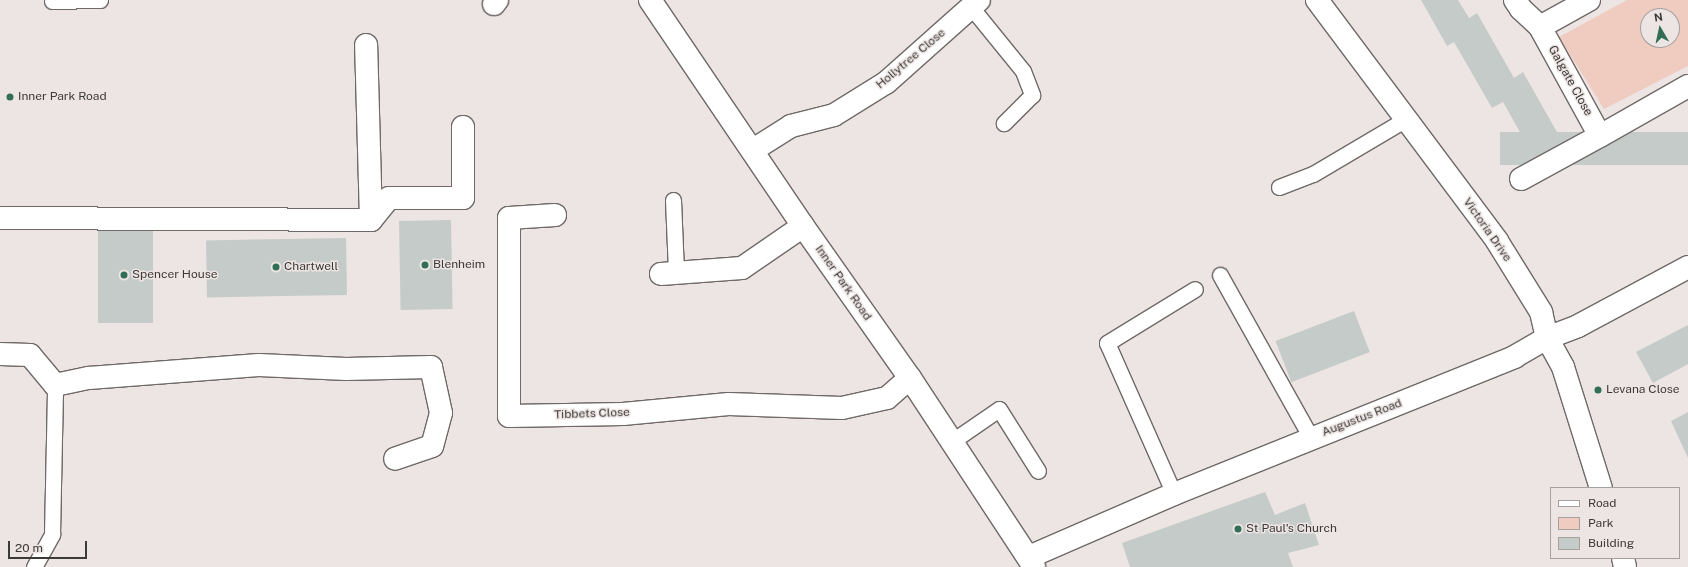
<!DOCTYPE html>
<style>
body{margin:0}
#map{position:relative;width:1688px;height:567px;overflow:hidden;background:#ece5e3;font-family:"Public Sans",sans-serif}
div>[style]{position:absolute}
.green>*{inset:0;background:#f0cbc0}
.building>*{inset:0;background:#c5cbc8;transform-origin:0 0}
.roads{filter:drop-shadow(1px 0 #6f6967) drop-shadow(-1px 0 #6f6967) drop-shadow(0 1px #6f6967) drop-shadow(0 -1px #6f6967)}
.lane>*{height:15px;margin:-7.5px;padding:0 7.5px;transform-origin:7.5px;border-radius:7.5px;background:#fff}
.street>*{height:22px;margin:-11px;padding:0 11px;transform-origin:11px;border-radius:11px;background:#fff}
.secondary>*{height:22px;margin:-11px;padding:0 11px;transform-origin:11px;border-radius:11px;background:#fff}
.dots>*{width:11px;height:11px;translate:-50% -50%;box-sizing:border-box;border:2px solid #ece5e3;border-radius:50%}
span{translate:-50% -50%;white-space:nowrap;text-align:center;line-height:1.15;-webkit-text-stroke:3px #ece5e3;paint-order:stroke}
.street-label{font-size:12px;color:#3c3939}
.poi-label{font-size:12px;color:#3c3939}
.left{translate:0 -50%;text-align:left}
.legend{position:absolute;left:1550px;top:487px;width:130px;height:72px;box-sizing:border-box;background:#ece5e3;border:1px solid #a6a09f;margin:0;padding:5px 7px;list-style:none;font-size:12px;color:#3c3939}
.legend li{display:flex;align-items:center;gap:8px;height:20px}
.legend b{width:20px;border:1px solid #a6a09f}
.north{position:absolute;left:1640px;top:8px;width:40px;height:40px;box-sizing:border-box;background:#ece5e3;border:1px solid #a6a09f;border-radius:50%;rotate:351deg;font-size:11px;font-weight:700;line-height:16px;text-align:center;color:#3c3939}
.north::after{content:'';display:block;margin:auto;width:14px;height:18px;background:#326d57;clip-path:polygon(50% 0,100% 100%,50% 72%,0 100%)}
.scale{position:absolute;left:8px;top:541px;width:79px;height:18px;box-sizing:border-box;border:2px solid #3c3939;border-top:0;padding-left:5px;font-size:12px;line-height:14px;white-space:nowrap;color:#3c3939;-webkit-text-stroke:3px #ece5e3;paint-order:stroke}
</style>
<div id="map">
<div class="green">
<i style="clip-path:polygon(evenodd,1627px 0,1688px 0,1688px 66px,1604px 109px,1559px 37px,1627px 0,1648px 16px,1672px 16px,1672px 40px,1648px 40px,1648px 16px)"></i>
</div>
<div class="building">
<i style="clip-path:polygon(1421px 0,1458px 0,1469px 18px,1477px 13px,1514px 78px,1523px 72px,1562px 141px,1534px 157px,1503px 102px,1492px 108px,1454px 42px,1447px 46px)"></i>
<i style="left:1688px;top:132px;width:33px;height:188px;rotate:90deg"></i>
<i style="left:451px;top:220px;width:89px;height:52px;rotate:89deg"></i>
<i style="left:98px;top:227px;width:55px;height:96px"></i>
<i style="left:346px;top:238px;width:57px;height:140px;rotate:89deg"></i>
<i style="left:1354px;top:311px;width:44px;height:84px;rotate:69deg"></i>
<i style="clip-path:polygon(1688px 325px,1688px 364px,1653px 383px,1636px 352px)"></i>
<i style="clip-path:polygon(1688px 412px,1688px 458px,1671px 421px)"></i>
<i style="clip-path:polygon(1265px 492px,1275px 515px,1305px 503px,1319px 545px,1288px 553px,1293px 567px,1130px 567px,1122px 543px)"></i>
</div>
<div class="roads">
<div class="lane">
<i style="left:52px;top:1px;width:48px;rotate:-1.2deg"></i>
<i style="left:971px;top:7px;width:82px;rotate:50.9deg"></i>
<i style="left:1023px;top:71px;width:26px;rotate:69deg"></i>
<i style="left:1032px;top:95px;width:40px;rotate:135deg"></i>
<i style="left:1279px;top:187px;width:36px;rotate:-21deg"></i>
<i style="left:1313px;top:174px;width:108px;rotate:-30.6deg"></i>
<i style="left:673px;top:200px;width:73px;rotate:87.6deg"></i>
<i style="left:1220px;top:275px;width:187px;rotate:60.8deg"></i>
<i style="left:951px;top:442px;width:58px;rotate:-34.5deg"></i>
<i style="left:999px;top:409px;width:73px;rotate:57.8deg"></i>
<i style="left:1174px;top:494px;width:165px;rotate:-113.9deg"></i>
<i style="left:1107px;top:343px;width:103px;rotate:-31.5deg"></i>
<i style="left:34px;top:567px;width:38px;rotate:-61deg"></i>
<i style="left:52px;top:534px;width:149px;rotate:-88.8deg"></i>
</div>
<div class="street">
<i style="left:1317px;top:0;width:301px;rotate:53.2deg"></i>
<i style="left:1497px;top:241px;width:84px;rotate:58.2deg"></i>
<i style="left:1541px;top:312px;width:27px;rotate:77deg"></i>
<i style="left:1515px;top:0;width:11px;rotate:56deg"></i>
<i style="left:1521px;top:9px;width:26px;rotate:43deg"></i>
<i style="left:1540px;top:27px;width:56px;rotate:-28.9deg"></i>
<i style="left:494px;top:4px;width:5px;rotate:-53deg"></i>
<i style="left:1540px;top:27px;width:124px;rotate:61.2deg"></i>
<i style="left:1600px;top:136px;width:101px;rotate:-29.6deg"></i>
<i style="left:753px;top:150px;width:45px;rotate:-32.3deg"></i>
<i style="left:791px;top:126px;width:44px;rotate:-14.3deg"></i>
<i style="left:834px;top:115px;width:62px;rotate:-31.9deg"></i>
<i style="left:887px;top:82px;width:123px;rotate:-41.7deg"></i>
<i style="left:1521px;top:179px;width:90px;rotate:-28.6deg"></i>
<i style="left:555px;top:215px;width:46px;rotate:176.3deg"></i>
<i style="left:509px;top:218px;width:198px;rotate:90deg"></i>
<i style="left:509px;top:416px;width:114px;rotate:-1deg"></i>
<i style="left:623px;top:414px;width:106px;rotate:-5.4deg"></i>
<i style="left:729px;top:404px;width:113px;rotate:2deg"></i>
<i style="left:842px;top:408px;width:46px;rotate:-12.5deg"></i>
<i style="left:887px;top:398px;width:30px;rotate:-41deg"></i>
<i style="left:0;top:218px;width:371px;rotate:0.3deg"></i>
<i style="left:371px;top:220px;width:175px;rotate:-91.6deg"></i>
<i style="left:371px;top:220px;width:28px;rotate:-51deg"></i>
<i style="left:389px;top:198px;width:74px"></i>
<i style="left:463px;top:198px;width:71px;rotate:-90deg"></i>
<i style="left:661px;top:274px;width:81px;rotate:-4.2deg"></i>
<i style="left:742px;top:268px;width:74px;rotate:-34.5deg"></i>
<i style="left:0;top:354px;width:30px;rotate:2deg"></i>
<i style="left:30px;top:355px;width:39px;rotate:50deg"></i>
<i style="left:55px;top:385px;width:35px;rotate:-12deg"></i>
<i style="left:89px;top:378px;width:170px;rotate:-4.4deg"></i>
<i style="left:259px;top:365px;width:87px;rotate:2.6deg"></i>
<i style="left:346px;top:369px;width:85px;rotate:-1.3deg"></i>
<i style="left:431px;top:367px;width:47px;rotate:77.7deg"></i>
<i style="left:441px;top:413px;width:34px;rotate:105deg"></i>
<i style="left:432px;top:446px;width:39px;rotate:161deg"></i>
</div>
<div class="secondary">
<i style="left:650px;top:0;width:273px;rotate:55.9deg"></i>
<i style="left:803px;top:226px;width:186px;rotate:54.9deg"></i>
<i style="left:910px;top:378px;width:226px;rotate:56.7deg"></i>
<i style="left:1547px;top:338px;width:33px;rotate:61deg"></i>
<i style="left:1563px;top:367px;width:127px;rotate:72.6deg"></i>
<i style="left:1029px;top:557px;width:158px;rotate:-23.5deg"></i>
<i style="left:1174px;top:494px;width:367px;rotate:-21.9deg"></i>
<i style="left:1514px;top:357px;width:38px;rotate:-30deg"></i>
<i style="left:1547px;top:338px;width:33px;rotate:-21deg"></i>
<i style="left:1578px;top:326px;width:125px;rotate:-28.2deg"></i>
<i style="left:1623px;top:558px;width:9px;rotate:77deg"></i>
</div>
</div>
<div class="dots">
<i style="left:10px;top:97px;background:#326d57"></i>
<i style="left:425px;top:265px;background:#326d57"></i>
<i style="left:276px;top:267px;background:#326d57"></i>
<i style="left:124px;top:275px;background:#326d57"></i>
<i style="left:1598px;top:390px;background:#326d57"></i>
<i style="left:1238px;top:529px;background:#326d57"></i>
</div>
<div class="street-label">
<span style="left:911px;top:59px;rotate:-40deg">Hollytree Close</span>
<span style="left:1570px;top:81px;rotate:61deg">Galgate Close</span>
<span style="left:1487px;top:230px;rotate:55deg">Victoria Drive</span>
<span style="left:843px;top:283px;rotate:55deg">Inner Park Road</span>
<span style="left:592px;top:414px;rotate:-2deg">Tibbets Close</span>
<span style="left:1362px;top:418px;rotate:-21deg">Augustus Road</span>
</div>
<div class="poi-label">
<span class="left" style="left:18px;top:97px">Inner Park Road</span>
<span class="left" style="left:433px;top:265px">Blenheim</span>
<span class="left" style="left:284px;top:267px">Chartwell</span>
<span class="left" style="left:132px;top:275px">Spencer House</span>
<span class="left" style="left:1606px;top:390px">Levana Close</span>
<span class="left" style="left:1246px;top:529px">St Paul's Church</span>
</div>
<ul class="legend">
<li><b style="height:5px;background:#fff"></b>Road</li>
<li><b style="height:11px;background:#f0cbc0"></b>Park</li>
<li><b style="height:11px;background:#c5cbc8"></b>Building</li>
</ul>
<div class="north">N</div>
<div class="scale">20 m</div>
</div>
